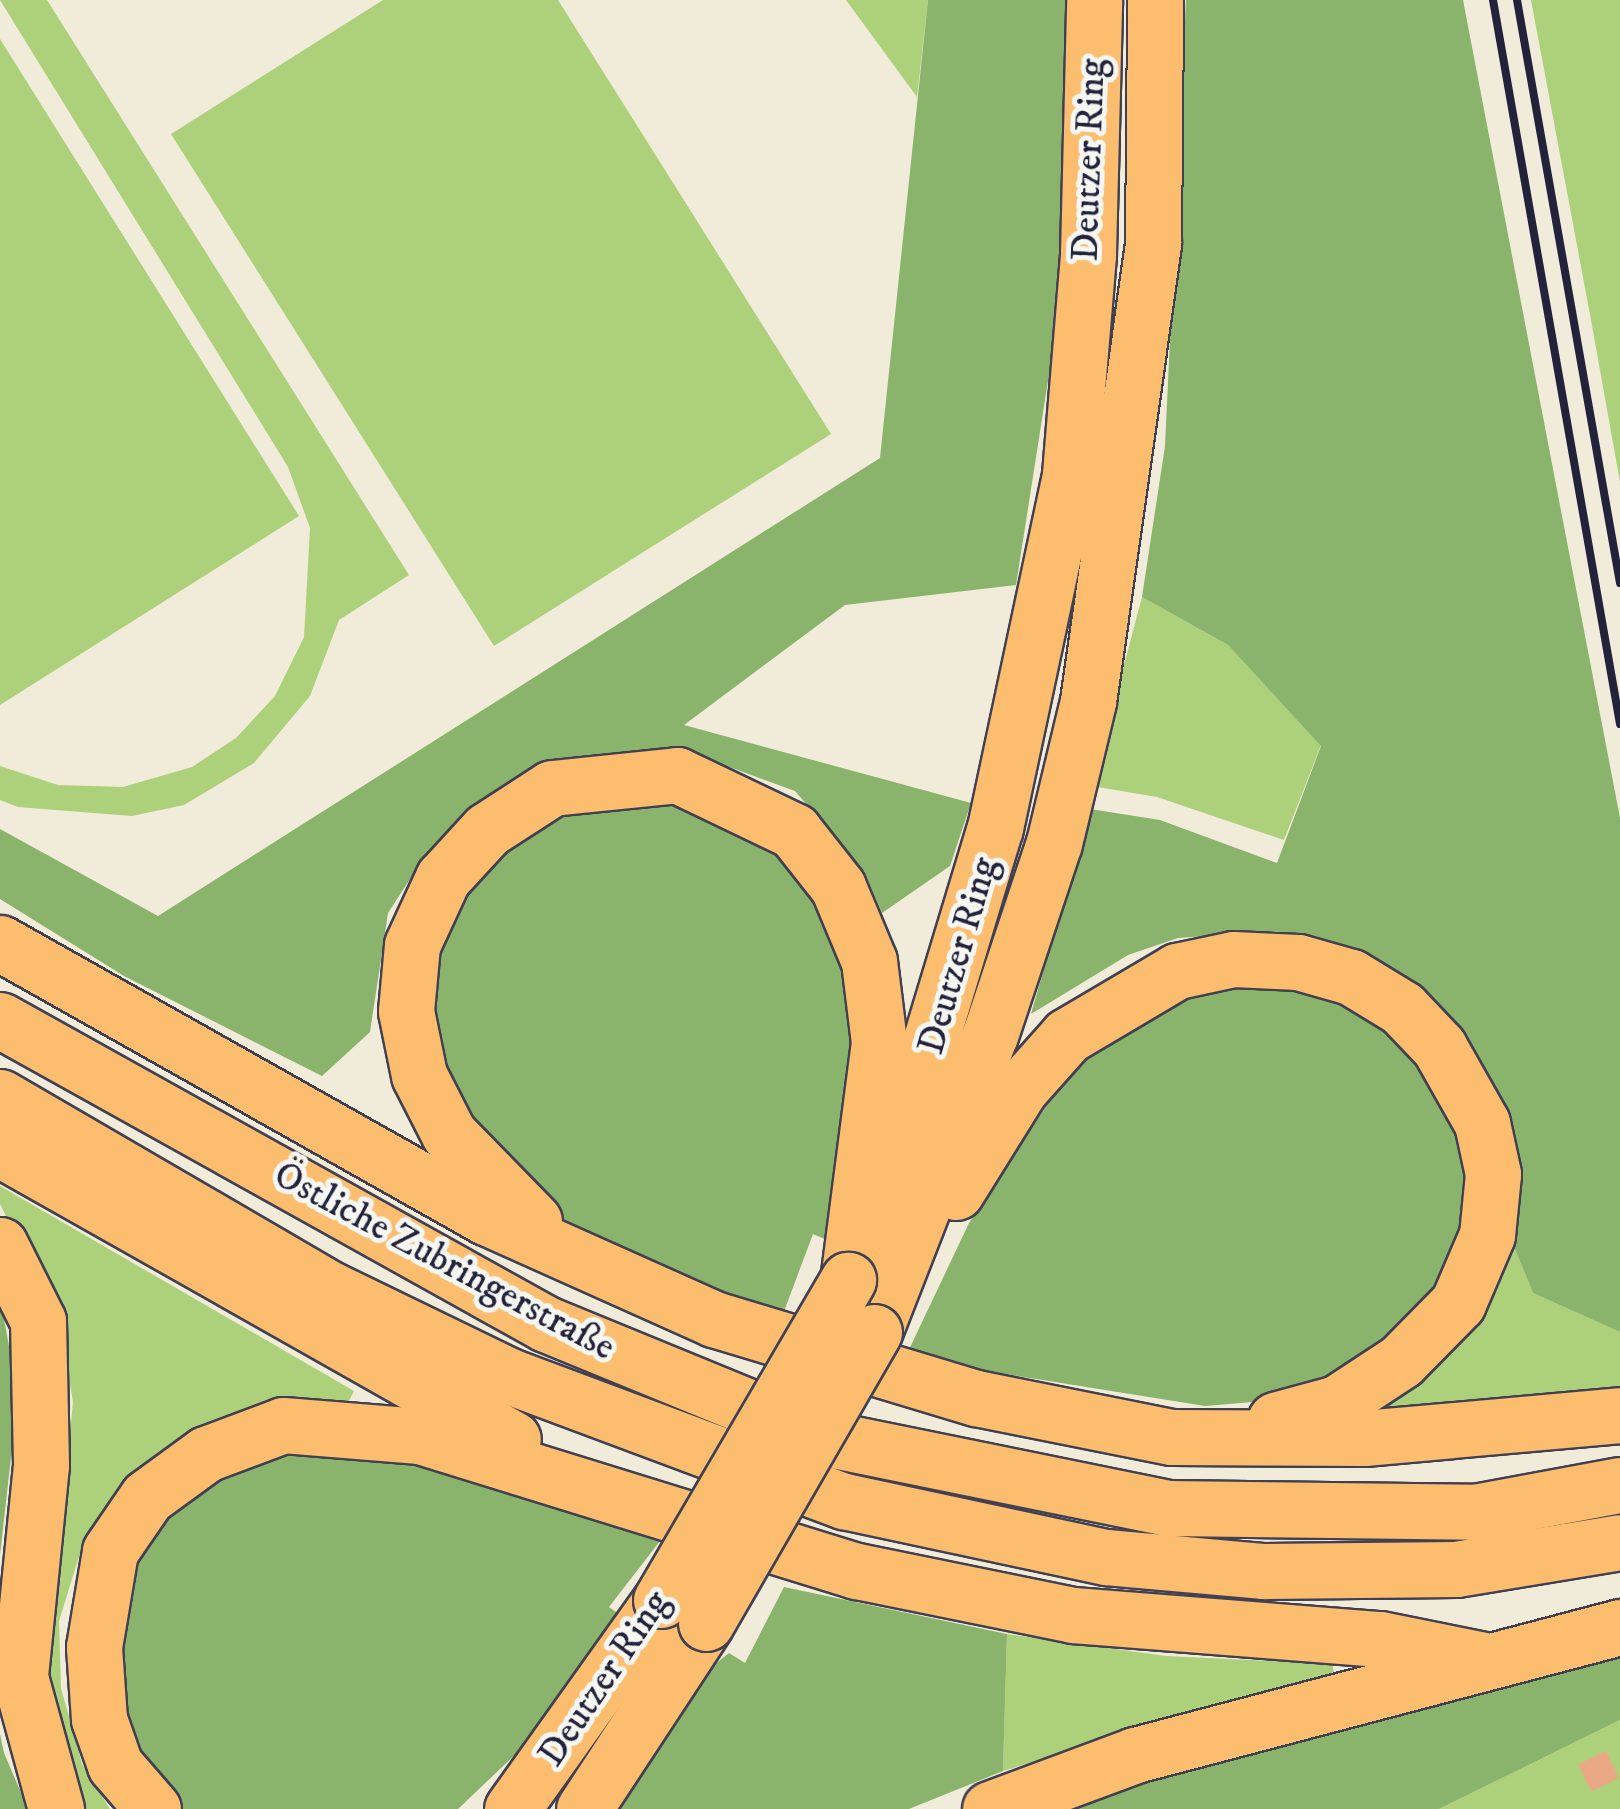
<!DOCTYPE html>
<meta charset="utf-8">
<style>
body{margin:0}
#map{position:relative;width:1620px;height:1809px;overflow:hidden;background:#f1ebd9;font-family:"IM FELL DW Pica",serif}
div>[style]{position:absolute}
.green>*{inset:0;background:#add17b}
.forest>*{inset:0;background:#8ab36b}
.building>*{inset:0;background:#eaa984;transform-origin:0 0}
.roads{filter:drop-shadow(2px 0 #414053) drop-shadow(-2px 0 #414053) drop-shadow(0 2px #414053) drop-shadow(0 -2px #414053)}
.highway>*{height:55px;margin:-27.5px;padding:0 27.5px;transform-origin:27.5px;border-radius:27.5px;background:#fcbd6f}
.rail>*{height:8px;margin:-4px;padding:0 4px;transform-origin:4px;border-radius:4px;background:#22223b}
.bridges{filter:drop-shadow(2px 0 #414053) drop-shadow(-2px 0 #414053) drop-shadow(0 2px #414053) drop-shadow(0 -2px #414053)}
.highway-bridge>*{height:55px;margin:-27.5px;padding:0 27.5px;transform-origin:27.5px;border-radius:27.5px;background:#fcbd6f}
span{translate:-50% -50%;white-space:nowrap;text-align:center;line-height:1.15;-webkit-text-stroke:10px #f6f6f2;paint-order:stroke}
.street-label{font-size:38px;color:#22223b}
</style>
<div id="map">
<div class="green">
<i style="clip-path:polygon(0 0,47px 0,409px 575px,339px 620px,310px 696px,254px 763px,184px 805px,132px 816px,18px 807px,0 800px,0 766px,58px 785px,123px 787px,192px 767px,236px 738px,275px 696px,304px 637px,310px 528px,288px 467px)"></i>
<i style="clip-path:polygon(383px 0,558px 0,831px 434px,494px 646px,171px 134px)"></i>
<i style="clip-path:polygon(846px 0,928px 0,917px 97px)"></i>
<i style="clip-path:polygon(1531px 0,1620px 0,1620px 482px,1591px 320px)"></i>
<i style="clip-path:polygon(0 39px,299px 516px,0 705px)"></i>
<i style="clip-path:polygon(1142px 597px,1228px 645px,1321px 745px,1284px 840px,1157px 797px,1092px 786px)"></i>
<i style="clip-path:polygon(0 1186px,354px 1391px,349px 1401px,284px 1402px,119px 1494px,86px 1534px,59px 1621px,61px 1688px,82px 1764px,110px 1809px,78px 1809px,42px 1712px,73px 1402px,60px 1325px,0 1204px)"></i>
<i style="clip-path:polygon(1509px 1235px,1533px 1293px,1620px 1332px,1620px 1398px,1362px 1417px,1460px 1344px)"></i>
<i style="clip-path:polygon(1007px 1634px,1166px 1656px,1332px 1664px,1334px 1672px,1003px 1771px)"></i>
<i style="clip-path:polygon(1620px 1720px,1620px 1809px,1439px 1809px)"></i>
</div>
<div class="forest">
<i style="clip-path:polygon(928px 0,1073px 0,1068px 253px,1016px 585px,845px 605px,684px 725px,971px 803px,950px 866px,882px 913px,864px 871px,795px 791px,675px 747px,545px 761px,465px 810px,421px 862px,388px 913px,370px 1032px,322px 1076px,124px 976px,0 899px,0 829px,158px 916px,880px 458px)"></i>
<i style="clip-path:polygon(1186px 0,1463px 0,1620px 818px,1620px 1332px,1533px 1293px,1509px 1235px,1512px 1200px,1336px 946px,1275px 931px,1178px 938px,1128px 955px,1031px 1014px,1090px 809px,1160px 820px,1277px 863px,1321px 746px,1228px 645px,1142px 597px,1165px 446px)"></i>
<i style="clip-path:polygon(600px 800px,685px 803px,778px 851px,822px 911px,844px 972px,857px 1064px,829px 1241px,813px 1234px,780px 1322px,578px 1233px,530px 1199px,443px 1079px,430px 989px,443px 930px,480px 869px,541px 821px)"></i>
<i style="clip-path:polygon(1234px 983px,1347px 1000px,1422px 1061px,1461px 1134px,1467px 1179px,1461px 1233px,1434px 1301px,1335px 1381px,1264px 1401px,1205px 1406px,905px 1358px,969px 1223px,1083px 1050px,1127px 1015px)"></i>
<i style="clip-path:polygon(0 1297px,18px 1395px,0 1555px)"></i>
<i style="clip-path:polygon(386px 1446px,521px 1484px,660px 1541px,609px 1607px,626px 1619px,541px 1730px,458px 1809px,178px 1809px,116px 1713px,116px 1595px,159px 1519px,201px 1485px,294px 1447px)"></i>
<i style="clip-path:polygon(784px 1587px,1007px 1634px,1003px 1771px,909px 1809px,613px 1809px,709px 1669px,729px 1653px,745px 1663px)"></i>
<i style="clip-path:polygon(1620px 1653px,1620px 1720px,1439px 1809px,1031px 1809px)"></i>
<i style="clip-path:polygon(0 1734px,4px 1753px,28px 1809px,0 1809px)"></i>
</div>
<div class="building">
<i style="left:1606px;top:1751px;width:30px;height:31px;rotate:64deg"></i>
</div>
<div class="roads">
<div class="highway">
<i style="left:0;top:943px;width:558px;rotate:29.41deg"></i>
<i style="left:486px;top:1217px;width:250px;rotate:24.1deg"></i>
<i style="left:714px;top:1319px;width:274px;rotate:16.8deg"></i>
<i style="left:976px;top:1398px;width:199px;rotate:11.3deg"></i>
<i style="left:1171px;top:1437px;width:193px;rotate:0.3deg"></i>
<i style="left:1364px;top:1438px;width:257px;rotate:-5.1deg"></i>
<i style="left:0;top:1020px;width:625px;rotate:29.11deg"></i>
<i style="left:546px;top:1324px;width:300px;rotate:22.3deg"></i>
<i style="left:824px;top:1438px;width:350px;rotate:11.5deg"></i>
<i style="left:1167px;top:1508px;width:307px;rotate:0.7deg"></i>
<i style="left:1474px;top:1512px;width:148px;rotate:-10.5deg"></i>
<i style="left:0;top:1097px;width:384px;rotate:30.2deg"></i>
<i style="left:332px;top:1290px;width:197px;rotate:25.9deg"></i>
<i style="left:509px;top:1376px;width:358px;rotate:20.5deg"></i>
<i style="left:844px;top:1501px;width:268px;rotate:12.1deg"></i>
<i style="left:1106px;top:1557px;width:159px;rotate:5.1deg"></i>
<i style="left:1264px;top:1571px;width:192px;rotate:-0.6deg"></i>
<i style="left:1456px;top:1569px;width:166px;rotate:-9.3deg"></i>
<i style="left:0;top:1149px;width:589px;rotate:29.48deg"></i>
<i style="left:956px;top:1192px;width:121px;rotate:-58.1deg"></i>
<i style="left:1020px;top:1089px;width:71px;rotate:-48.4deg"></i>
<i style="left:1067px;top:1036px;width:128px;rotate:-30.6deg"></i>
<i style="left:1177px;top:971px;width:57px;rotate:-12.1deg"></i>
<i style="left:1233px;top:959px;width:65px;rotate:2.6deg"></i>
<i style="left:1298px;top:962px;width:55px;rotate:15.8deg"></i>
<i style="left:1351px;top:977px;width:60px;rotate:31.3deg"></i>
<i style="left:1402px;top:1008px;width:54px;rotate:46.5deg"></i>
<i style="left:1439px;top:1047px;width:87px;rotate:60.5deg"></i>
<i style="left:1482px;top:1123px;width:52px;rotate:77.8deg"></i>
<i style="left:1493px;top:1174px;width:61px;rotate:95.6deg"></i>
<i style="left:1487px;top:1235px;width:74px;rotate:113.1deg"></i>
<i style="left:1458px;top:1303px;width:81px;rotate:134.5deg"></i>
<i style="left:1401px;top:1361px;width:77px;rotate:146.7deg"></i>
<i style="left:1337px;top:1403px;width:64px;rotate:164.7deg"></i>
<i style="left:877px;top:1218px;width:407px;rotate:-73.2deg"></i>
<i style="left:995px;top:828px;width:362px;rotate:-78deg"></i>
<i style="left:1070px;top:474px;width:221px;rotate:-85.3deg"></i>
<i style="left:1088px;top:254px;width:254px;rotate:-88.6deg"></i>
<i style="left:534px;top:1221px;width:122px;rotate:-134.3deg"></i>
<i style="left:449px;top:1134px;width:66px;rotate:-117deg"></i>
<i style="left:419px;top:1075px;width:65px;rotate:-101.5deg"></i>
<i style="left:406px;top:1011px;width:66px;rotate:-84.8deg"></i>
<i style="left:412px;top:945px;width:74px;rotate:-65.2deg"></i>
<i style="left:443px;top:878px;width:65px;rotate:-47.5deg"></i>
<i style="left:487px;top:830px;width:77px;rotate:-32.9deg"></i>
<i style="left:552px;top:788px;width:126px;rotate:-5.9deg"></i>
<i style="left:677px;top:775px;width:130px;rotate:25.6deg"></i>
<i style="left:794px;top:831px;width:71px;rotate:51.8deg"></i>
<i style="left:838px;top:887px;width:80px;rotate:67.3deg"></i>
<i style="left:869px;top:961px;width:82px;rotate:83deg"></i>
<i style="left:879px;top:1042px;width:240px;rotate:97.4deg"></i>
<i style="left:0;top:1245px;width:85px;rotate:63.4deg"></i>
<i style="left:38px;top:1321px;width:144px;rotate:88.8deg"></i>
<i style="left:41px;top:1465px;width:213px;rotate:95.7deg"></i>
<i style="left:20px;top:1677px;width:137px;rotate:74.7deg"></i>
<i style="left:874px;top:1332px;width:319px;rotate:-68.7deg"></i>
<i style="left:990px;top:1035px;width:202px;rotate:-71.6deg"></i>
<i style="left:1054px;top:843px;width:146px;rotate:-76.5deg"></i>
<i style="left:1088px;top:701px;width:462px;rotate:-81.9deg"></i>
<i style="left:1153px;top:244px;width:244px;rotate:-89.5deg"></i>
<i style="left:153px;top:1809px;width:58px;rotate:-130.8deg"></i>
<i style="left:115px;top:1765px;width:49px;rotate:-109.2deg"></i>
<i style="left:99px;top:1719px;width:72px;rotate:-94deg"></i>
<i style="left:94px;top:1647px;width:97px;rotate:-80.5deg"></i>
<i style="left:110px;top:1551px;width:65px;rotate:-55.6deg"></i>
<i style="left:147px;top:1497px;width:73px;rotate:-36.1deg"></i>
<i style="left:206px;top:1454px;width:82px;rotate:-20.6deg"></i>
<i style="left:283px;top:1425px;width:137px;rotate:4.6deg"></i>
<i style="left:420px;top:1436px;width:457px;rotate:17.2deg"></i>
<i style="left:857px;top:1571px;width:220px;rotate:11.5deg"></i>
<i style="left:1073px;top:1615px;width:308px;rotate:4.5deg"></i>
<i style="left:1380px;top:1639px;width:106px;rotate:11.4deg"></i>
<i style="left:512px;top:1809px;width:257px;rotate:-54.5deg"></i>
<i style="left:584px;top:1809px;width:222px;rotate:-56.7deg"></i>
<i style="left:990px;top:1809px;width:155px;rotate:-20.4deg"></i>
<i style="left:1135px;top:1755px;width:502px;rotate:-14.78deg"></i>
</div>
</div>
<div class="rail">
<i style="left:1493px;top:0;width:735px;rotate:80.05deg"></i>
<i style="left:1517px;top:0;width:592px;rotate:79.98deg"></i>
</div>
<div class="bridges">
<div class="highway-bridge">
<i style="left:661px;top:1600px;width:371px;rotate:-59.7deg"></i>
<i style="left:706px;top:1623px;width:336px;rotate:-60deg"></i>
</div>
</div>
<div class="street-label">
<span style="left:1090px;top:160px;rotate:-88deg">Deutzer Ring</span>
<span style="left:959px;top:956px;rotate:-74deg">Deutzer Ring</span>
<span style="left:444px;top:1262px;rotate:28deg">Östliche Zubringerstraße</span>
<span style="left:605px;top:1679px;rotate:-56deg">Deutzer Ring</span>
</div>
</div>
